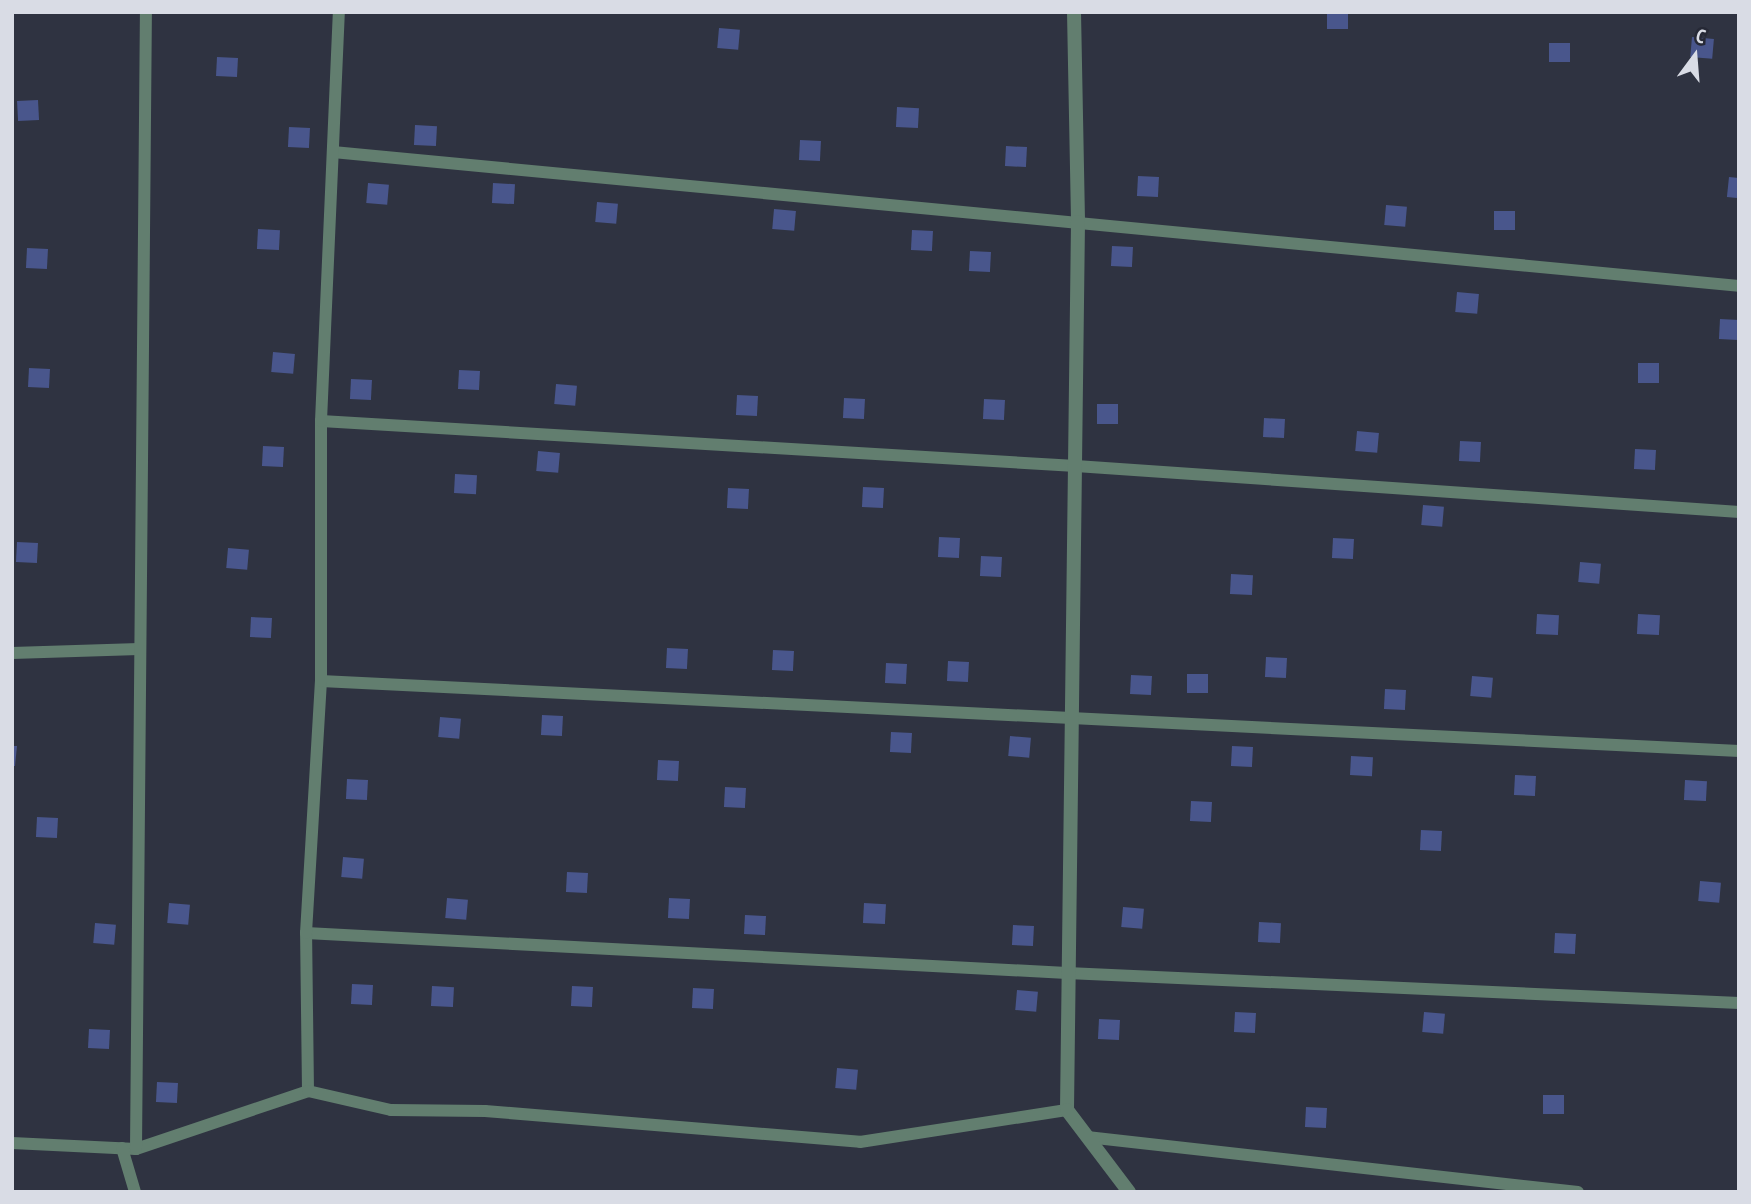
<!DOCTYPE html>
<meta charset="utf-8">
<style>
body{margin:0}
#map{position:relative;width:1751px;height:1204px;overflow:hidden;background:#2f3341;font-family:"PT Sans Narrow",sans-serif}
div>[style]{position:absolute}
.building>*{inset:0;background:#49568c;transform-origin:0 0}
.lane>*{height:12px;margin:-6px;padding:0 6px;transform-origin:6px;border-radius:6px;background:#627e6f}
.street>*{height:14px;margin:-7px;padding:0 7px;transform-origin:7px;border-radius:7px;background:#627e6f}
span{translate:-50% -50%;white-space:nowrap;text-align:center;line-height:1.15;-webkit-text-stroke:7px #262936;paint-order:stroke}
.frame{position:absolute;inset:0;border:14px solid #d9dce5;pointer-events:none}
.north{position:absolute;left:1660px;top:21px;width:70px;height:70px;-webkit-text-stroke:5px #262936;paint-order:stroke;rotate:16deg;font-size:19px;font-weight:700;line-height:28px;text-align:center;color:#d9dce5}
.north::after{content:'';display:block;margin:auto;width:24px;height:32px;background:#d9dce5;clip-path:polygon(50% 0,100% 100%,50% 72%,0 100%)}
</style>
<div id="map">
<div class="building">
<i style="left:1327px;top:12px;width:21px;height:17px"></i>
<i style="left:719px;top:28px;width:21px;height:20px;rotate:5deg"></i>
<i style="left:1692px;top:37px;width:22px;height:20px;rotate:5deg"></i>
<i style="left:1549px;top:43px;width:21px;height:19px"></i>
<i style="left:217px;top:57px;width:21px;height:19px;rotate:3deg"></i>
<i style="left:38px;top:100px;width:20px;height:21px;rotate:87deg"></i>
<i style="left:897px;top:107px;width:22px;height:20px;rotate:3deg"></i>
<i style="left:415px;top:125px;width:22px;height:20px;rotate:3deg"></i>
<i style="left:289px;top:127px;width:21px;height:20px;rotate:3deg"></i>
<i style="left:800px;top:140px;width:21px;height:20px;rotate:3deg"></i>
<i style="left:1006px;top:146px;width:21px;height:20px;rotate:3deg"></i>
<i style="left:1138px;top:176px;width:21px;height:20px;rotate:3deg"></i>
<i style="left:1729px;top:177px;width:10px;height:20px;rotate:6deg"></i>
<i style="left:368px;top:183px;width:21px;height:20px;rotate:5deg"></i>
<i style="left:493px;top:183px;width:22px;height:20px;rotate:3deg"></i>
<i style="left:597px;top:202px;width:21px;height:20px;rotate:5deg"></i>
<i style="left:1386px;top:205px;width:21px;height:20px;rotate:5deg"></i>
<i style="left:774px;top:209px;width:22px;height:20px;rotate:5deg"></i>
<i style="left:1494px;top:211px;width:21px;height:19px"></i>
<i style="left:258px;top:229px;width:22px;height:20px;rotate:3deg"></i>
<i style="left:912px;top:230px;width:21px;height:20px;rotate:3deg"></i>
<i style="left:1112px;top:246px;width:21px;height:20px;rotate:3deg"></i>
<i style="left:27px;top:248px;width:21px;height:20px;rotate:3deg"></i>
<i style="left:970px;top:251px;width:21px;height:20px;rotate:3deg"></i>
<i style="left:1457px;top:292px;width:22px;height:20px;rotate:5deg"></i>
<i style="left:1720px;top:319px;width:19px;height:20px;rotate:3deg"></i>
<i style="left:273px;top:352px;width:22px;height:20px;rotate:5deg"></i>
<i style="left:1638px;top:363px;width:21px;height:20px"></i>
<i style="left:29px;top:368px;width:21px;height:19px;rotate:3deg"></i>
<i style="left:459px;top:370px;width:21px;height:19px;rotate:3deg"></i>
<i style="left:351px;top:379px;width:21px;height:20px;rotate:3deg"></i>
<i style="left:556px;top:384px;width:21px;height:20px;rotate:5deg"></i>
<i style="left:737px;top:395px;width:21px;height:20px;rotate:3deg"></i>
<i style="left:844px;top:398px;width:21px;height:20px;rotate:3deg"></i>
<i style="left:984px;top:399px;width:21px;height:20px;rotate:3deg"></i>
<i style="left:1097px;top:404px;width:21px;height:20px"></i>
<i style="left:1264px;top:418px;width:21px;height:19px;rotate:3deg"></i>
<i style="left:1357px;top:431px;width:22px;height:20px;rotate:5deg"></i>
<i style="left:1460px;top:441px;width:21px;height:20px;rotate:3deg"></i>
<i style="left:263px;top:446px;width:21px;height:20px;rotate:3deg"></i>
<i style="left:1635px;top:449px;width:21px;height:20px;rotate:3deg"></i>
<i style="left:538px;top:451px;width:22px;height:20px;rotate:5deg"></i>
<i style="left:455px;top:474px;width:22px;height:19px;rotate:3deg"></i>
<i style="left:863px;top:487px;width:21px;height:20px;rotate:3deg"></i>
<i style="left:728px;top:488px;width:21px;height:20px;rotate:3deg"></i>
<i style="left:1423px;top:505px;width:21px;height:20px;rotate:5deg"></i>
<i style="left:939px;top:537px;width:21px;height:20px;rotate:3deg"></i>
<i style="left:1333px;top:538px;width:21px;height:20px;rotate:3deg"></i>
<i style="left:17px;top:542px;width:21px;height:20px;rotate:3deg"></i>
<i style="left:228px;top:548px;width:21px;height:20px;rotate:5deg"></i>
<i style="left:981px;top:556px;width:21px;height:20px;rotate:3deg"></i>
<i style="left:1580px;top:562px;width:21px;height:20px;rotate:5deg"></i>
<i style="left:1231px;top:574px;width:22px;height:20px;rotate:3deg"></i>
<i style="left:1537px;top:614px;width:22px;height:20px;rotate:3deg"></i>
<i style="left:1638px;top:614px;width:22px;height:20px;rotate:3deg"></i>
<i style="left:251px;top:617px;width:21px;height:20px;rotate:3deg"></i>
<i style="left:667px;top:648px;width:21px;height:20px;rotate:3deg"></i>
<i style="left:773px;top:650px;width:21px;height:20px;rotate:3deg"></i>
<i style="left:1266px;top:657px;width:21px;height:20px;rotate:3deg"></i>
<i style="left:948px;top:661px;width:21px;height:20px;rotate:3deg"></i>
<i style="left:886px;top:663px;width:21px;height:20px;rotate:3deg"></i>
<i style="left:1187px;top:674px;width:21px;height:19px"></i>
<i style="left:1131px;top:675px;width:21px;height:19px;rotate:3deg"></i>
<i style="left:1472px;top:676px;width:21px;height:20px;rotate:5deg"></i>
<i style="left:1385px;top:689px;width:21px;height:20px;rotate:3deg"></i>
<i style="left:542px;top:715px;width:21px;height:20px;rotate:3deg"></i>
<i style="left:440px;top:717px;width:21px;height:20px;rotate:5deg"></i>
<i style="left:891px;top:732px;width:21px;height:20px;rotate:3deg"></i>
<i style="left:1010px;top:736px;width:21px;height:20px;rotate:5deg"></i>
<i style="clip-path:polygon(12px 746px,17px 746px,15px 766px,12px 766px)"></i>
<i style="left:1232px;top:746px;width:21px;height:20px;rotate:3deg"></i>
<i style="left:1351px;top:756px;width:22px;height:19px;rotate:3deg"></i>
<i style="left:658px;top:760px;width:21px;height:20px;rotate:3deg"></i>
<i style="left:1515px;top:775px;width:21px;height:20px;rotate:3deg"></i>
<i style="left:347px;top:779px;width:21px;height:20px;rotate:3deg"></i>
<i style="left:1685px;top:780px;width:22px;height:20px;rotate:3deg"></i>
<i style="left:725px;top:787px;width:21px;height:20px;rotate:3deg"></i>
<i style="left:1191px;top:801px;width:21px;height:20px;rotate:3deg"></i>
<i style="left:37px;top:817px;width:21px;height:20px;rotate:3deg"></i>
<i style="left:1421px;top:830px;width:21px;height:20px;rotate:3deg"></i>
<i style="left:343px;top:857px;width:21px;height:20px;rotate:5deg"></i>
<i style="left:567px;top:872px;width:21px;height:20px;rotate:3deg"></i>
<i style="left:1700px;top:881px;width:21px;height:20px;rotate:5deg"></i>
<i style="left:447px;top:898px;width:21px;height:20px;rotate:5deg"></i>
<i style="left:669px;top:898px;width:21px;height:20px;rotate:3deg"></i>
<i style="left:169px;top:903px;width:21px;height:20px;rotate:5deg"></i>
<i style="left:864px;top:903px;width:22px;height:20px;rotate:3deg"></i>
<i style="left:1123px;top:907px;width:21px;height:20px;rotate:5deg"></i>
<i style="left:745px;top:915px;width:21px;height:19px;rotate:3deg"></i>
<i style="left:1259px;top:922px;width:22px;height:20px;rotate:3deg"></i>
<i style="left:95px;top:923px;width:21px;height:20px;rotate:5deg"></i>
<i style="left:1013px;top:925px;width:21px;height:20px;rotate:3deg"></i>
<i style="left:1555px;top:933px;width:21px;height:20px;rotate:3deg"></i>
<i style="left:352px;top:984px;width:21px;height:20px;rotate:3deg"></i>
<i style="left:432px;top:986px;width:22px;height:20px;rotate:3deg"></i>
<i style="left:572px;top:986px;width:21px;height:20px;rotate:3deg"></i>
<i style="left:693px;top:988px;width:21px;height:20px;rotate:3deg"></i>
<i style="left:1017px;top:990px;width:21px;height:20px;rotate:5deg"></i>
<i style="left:1235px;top:1012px;width:21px;height:20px;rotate:3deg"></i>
<i style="left:1424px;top:1012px;width:21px;height:20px;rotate:5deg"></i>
<i style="left:1099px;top:1019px;width:21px;height:20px;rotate:3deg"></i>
<i style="left:89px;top:1029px;width:21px;height:19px;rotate:3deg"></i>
<i style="left:837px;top:1068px;width:21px;height:20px;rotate:5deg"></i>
<i style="left:157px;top:1082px;width:21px;height:20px;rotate:3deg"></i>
<i style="left:1543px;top:1095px;width:21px;height:19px"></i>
<i style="left:1306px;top:1107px;width:21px;height:20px;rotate:3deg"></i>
</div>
<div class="lane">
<i style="left:333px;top:152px;width:1412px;rotate:5.44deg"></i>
<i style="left:321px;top:421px;width:756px;rotate:3.41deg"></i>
<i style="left:1076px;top:466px;width:665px;rotate:3.97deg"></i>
<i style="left:12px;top:653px;width:127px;rotate:-1.8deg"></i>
<i style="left:321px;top:681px;width:1420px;rotate:2.83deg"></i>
<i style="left:306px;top:933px;width:762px;rotate:3.01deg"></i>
<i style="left:1067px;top:973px;width:673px;rotate:2.56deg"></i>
<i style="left:308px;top:1091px;width:158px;rotate:-90.7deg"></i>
<i style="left:306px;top:933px;width:252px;rotate:-86.6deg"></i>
<i style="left:321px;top:681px;width:260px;rotate:-90deg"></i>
<i style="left:321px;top:421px;width:409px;rotate:-87.5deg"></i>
<i style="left:1087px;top:1137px;width:494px;rotate:6.4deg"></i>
<i style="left:12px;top:1143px;width:124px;rotate:2.8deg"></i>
<i style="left:136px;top:1149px;width:182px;rotate:-18.6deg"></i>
<i style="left:308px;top:1091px;width:85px;rotate:12.9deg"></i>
<i style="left:391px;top:1110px;width:94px;rotate:0.6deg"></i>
<i style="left:485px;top:1111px;width:376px;rotate:4.7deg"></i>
<i style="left:860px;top:1142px;width:209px;rotate:-8.8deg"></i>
<i style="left:122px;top:1148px;width:46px;rotate:73.5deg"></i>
<i style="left:136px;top:1149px;width:1137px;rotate:-89.5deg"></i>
</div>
<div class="street">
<i style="left:1074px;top:12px;width:210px;rotate:88.9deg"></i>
<i style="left:1078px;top:222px;width:888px;rotate:90.71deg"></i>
<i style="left:1067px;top:1110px;width:103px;rotate:52.9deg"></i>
</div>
<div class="frame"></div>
<div class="north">С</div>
</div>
